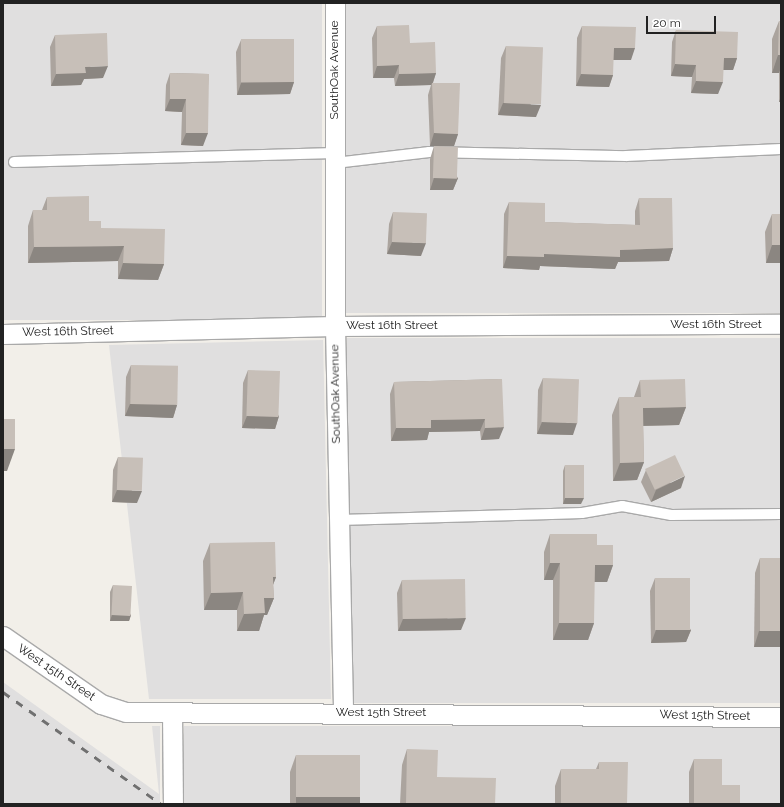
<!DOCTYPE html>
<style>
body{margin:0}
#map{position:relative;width:784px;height:807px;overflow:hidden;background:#f2efe9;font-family:Raleway,sans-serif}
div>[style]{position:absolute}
.residential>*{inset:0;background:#e0dfdf;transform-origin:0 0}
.roads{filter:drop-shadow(1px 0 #a9a9a9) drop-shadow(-1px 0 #a9a9a9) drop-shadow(0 1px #a9a9a9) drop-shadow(0 -1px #a9a9a9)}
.service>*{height:10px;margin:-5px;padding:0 5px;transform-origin:5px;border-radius:5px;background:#fff}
.minor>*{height:19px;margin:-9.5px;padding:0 9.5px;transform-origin:9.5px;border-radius:9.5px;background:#fff}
.rail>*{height:3px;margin-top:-1.5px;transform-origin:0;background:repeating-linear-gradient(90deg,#707070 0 8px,transparent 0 16px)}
.wall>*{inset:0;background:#aba49e}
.shaded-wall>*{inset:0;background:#8b8681;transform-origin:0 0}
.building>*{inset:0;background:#c7bfb8;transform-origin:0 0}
span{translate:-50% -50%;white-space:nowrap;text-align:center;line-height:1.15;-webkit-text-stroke:4px #fff;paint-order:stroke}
.street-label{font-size:12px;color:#222}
.frame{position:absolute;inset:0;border:4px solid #222;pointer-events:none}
.scale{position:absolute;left:646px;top:16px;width:70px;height:18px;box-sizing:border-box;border:2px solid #222;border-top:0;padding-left:5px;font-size:12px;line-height:14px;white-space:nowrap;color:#222;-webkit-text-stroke:3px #fff;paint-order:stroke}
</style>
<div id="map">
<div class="residential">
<i style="left:3px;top:3px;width:319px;height:317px"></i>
<i style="left:346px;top:3px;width:435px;height:310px"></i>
<i style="left:781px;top:338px;width:365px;height:434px;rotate:90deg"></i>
<i style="clip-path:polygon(323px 340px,331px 699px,149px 699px,109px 345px)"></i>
<i style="clip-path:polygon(3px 682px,159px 794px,152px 726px,160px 726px,160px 804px,3px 804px)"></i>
<i style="left:184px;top:726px;width:597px;height:78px"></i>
</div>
<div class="roads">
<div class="service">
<i style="left:14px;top:162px;width:321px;rotate:-1.6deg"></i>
<i style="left:335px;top:163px;width:95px;rotate:-6.7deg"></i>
<i style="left:429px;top:152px;width:197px;rotate:1.2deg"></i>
<i style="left:626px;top:156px;width:155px;rotate:-2.6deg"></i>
<i style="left:339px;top:520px;width:212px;rotate:-1.6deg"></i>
<i style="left:551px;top:514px;width:31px;rotate:-2deg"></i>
<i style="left:582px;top:513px;width:41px;rotate:-9.9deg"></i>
<i style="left:622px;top:506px;width:50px;rotate:10.4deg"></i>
<i style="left:671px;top:515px;width:110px;rotate:-0.5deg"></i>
</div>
<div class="minor">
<i style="left:335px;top:3px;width:323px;rotate:90deg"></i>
<i style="left:335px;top:326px;width:387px;rotate:88.8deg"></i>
<i style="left:3px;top:334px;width:332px;rotate:-1.4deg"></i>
<i style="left:335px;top:326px;width:446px;rotate:-0.3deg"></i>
<i style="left:3px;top:636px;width:119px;rotate:34.8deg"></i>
<i style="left:101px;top:704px;width:26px;rotate:18deg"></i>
<i style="left:126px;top:712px;width:655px;rotate:0.44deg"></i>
<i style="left:172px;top:712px;width:92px;rotate:89.4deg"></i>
</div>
</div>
<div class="rail">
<i style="left:3px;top:692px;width:194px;rotate:35.3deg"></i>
</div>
<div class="wall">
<i style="clip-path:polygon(779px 21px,781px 21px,781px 102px,779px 102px,779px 73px,772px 73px,772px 39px)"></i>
<i style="clip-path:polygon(377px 26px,410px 43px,436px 73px,433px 83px,458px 134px,454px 146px,430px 146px,428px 95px,431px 85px,395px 86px,394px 78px,373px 78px,372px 38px)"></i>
<i style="clip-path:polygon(582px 26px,631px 60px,613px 60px,613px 75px,609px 87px,576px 86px,577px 38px)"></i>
<i style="clip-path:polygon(676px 30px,737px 58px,733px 70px,723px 70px,718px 94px,691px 93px,692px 77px,671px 76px,672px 42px)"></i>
<i style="clip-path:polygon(55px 35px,103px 78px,84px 79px,81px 85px,51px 86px,50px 47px)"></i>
<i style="clip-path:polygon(241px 40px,294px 82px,290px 94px,237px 95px,236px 52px)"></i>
<i style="clip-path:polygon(506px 46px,536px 117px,498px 115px,501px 58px)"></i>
<i style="clip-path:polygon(170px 73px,209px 74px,203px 146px,181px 145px,182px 112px,165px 111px,166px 85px)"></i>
<i style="clip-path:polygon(434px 146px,458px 178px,453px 190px,430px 190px,430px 159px)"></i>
<i style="clip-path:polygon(47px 197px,164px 264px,158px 280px,118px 279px,118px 261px,28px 263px,28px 226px,33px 210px,42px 210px)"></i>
<i style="clip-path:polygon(639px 198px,673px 248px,669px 261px,618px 262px,615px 269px,540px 266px,539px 270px,503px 268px,504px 214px,509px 202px,545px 222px,635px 225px,635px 211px)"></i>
<i style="clip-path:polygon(393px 212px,421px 256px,387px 254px,389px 224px)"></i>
<i style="clip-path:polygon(772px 214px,781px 263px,766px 263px,765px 232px)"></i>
<i style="clip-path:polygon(131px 365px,177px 405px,173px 418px,125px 416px,126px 377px)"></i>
<i style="clip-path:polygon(248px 370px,279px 416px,275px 429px,242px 428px,243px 383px)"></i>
<i style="clip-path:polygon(543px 378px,573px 435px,537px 434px,538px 390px)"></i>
<i style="clip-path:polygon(502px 379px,499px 439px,481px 440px,480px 431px,429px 432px,427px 440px,391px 441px,390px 394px,394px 382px)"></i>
<i style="clip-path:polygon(640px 380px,686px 407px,679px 425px,643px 426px,644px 462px,637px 480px,613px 481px,612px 415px,619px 397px,634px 397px)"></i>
<i style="clip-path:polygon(118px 457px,137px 503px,112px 502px,113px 470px)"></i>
<i style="clip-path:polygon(565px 465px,581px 504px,563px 504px,563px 471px)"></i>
<i style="clip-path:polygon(646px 470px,681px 488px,651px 502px,641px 482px)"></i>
<i style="clip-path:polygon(550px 534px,597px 545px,613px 565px,607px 582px,594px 582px,594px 623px,588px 640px,553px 640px,553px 580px,544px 580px,544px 552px)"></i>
<i style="clip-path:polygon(210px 543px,276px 577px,273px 585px,274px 598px,267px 615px,264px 615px,259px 631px,237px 631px,237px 610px,204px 610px,203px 561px)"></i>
<i style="clip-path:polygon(760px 558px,781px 647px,754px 647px,755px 573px)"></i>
<i style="clip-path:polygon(655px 578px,691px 630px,686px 642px,651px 643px,650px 591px)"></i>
<i style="clip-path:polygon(402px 580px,461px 630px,398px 631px,397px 593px)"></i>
<i style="clip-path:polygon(113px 585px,131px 615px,129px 621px,110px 621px,110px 592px)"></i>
<i style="clip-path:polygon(407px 749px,437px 777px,495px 804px,400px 804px,402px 765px)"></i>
<i style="clip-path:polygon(296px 755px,358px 804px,290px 804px,290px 772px)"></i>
<i style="clip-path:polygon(694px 759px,722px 785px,740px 804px,689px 804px,689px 772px)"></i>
<i style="clip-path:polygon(599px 762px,627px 804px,555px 804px,555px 786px,561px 769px,596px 769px)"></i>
</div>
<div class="shaded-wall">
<i style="clip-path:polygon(614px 48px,635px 48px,631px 60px,609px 60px)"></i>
<i style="clip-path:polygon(778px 55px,781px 55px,781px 68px,779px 73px,772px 73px)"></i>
<i style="clip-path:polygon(724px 58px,737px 58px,733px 70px,720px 70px)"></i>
<i style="clip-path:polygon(675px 64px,696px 65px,692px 77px,671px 76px)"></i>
<i style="clip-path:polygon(399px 65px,394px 78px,373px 78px,377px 66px)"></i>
<i style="clip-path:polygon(108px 66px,103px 78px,84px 79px,81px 85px,51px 86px,56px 74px,85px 67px)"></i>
<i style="clip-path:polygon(436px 73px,432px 85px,432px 83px,431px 85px,395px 86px,399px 74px)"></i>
<i style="clip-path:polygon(581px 74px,613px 75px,609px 87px,576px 86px)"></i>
<i style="clip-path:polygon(696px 81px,723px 82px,718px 94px,691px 93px)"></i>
<i style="clip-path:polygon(294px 82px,290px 94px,237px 95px,241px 83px)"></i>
<i style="clip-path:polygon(781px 96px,781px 102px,779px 102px)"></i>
<i style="clip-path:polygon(170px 99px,186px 99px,182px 112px,165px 111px)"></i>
<i style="clip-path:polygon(503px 103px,541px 105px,536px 117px,498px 115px)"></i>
<i style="clip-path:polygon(186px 133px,208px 133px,203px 146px,181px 145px)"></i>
<i style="clip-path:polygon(434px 133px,458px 134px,454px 146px,430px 146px)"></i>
<i style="clip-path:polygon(434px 178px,458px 178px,453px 190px,430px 190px)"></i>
<i style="clip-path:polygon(392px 242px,426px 243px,421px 256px,387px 254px)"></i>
<i style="clip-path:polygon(772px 245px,781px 245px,781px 263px,766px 263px)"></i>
<i style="clip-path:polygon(124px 246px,118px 261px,28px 263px,34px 247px)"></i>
<i style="clip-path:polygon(673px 248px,669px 261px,618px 262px,615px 269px,540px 266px,539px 270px,503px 268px,507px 256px,620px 250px)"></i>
<i style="clip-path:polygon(123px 263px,164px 264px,158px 280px,118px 279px)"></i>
<i style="clip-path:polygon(130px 404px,177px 405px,173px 418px,125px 416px)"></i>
<i style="clip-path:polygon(686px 407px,679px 425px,636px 426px,643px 408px)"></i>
<i style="clip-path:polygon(247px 416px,279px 416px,275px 429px,242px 428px)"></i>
<i style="clip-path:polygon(485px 419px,480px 431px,429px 432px,427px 440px,391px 441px,396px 428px,431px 420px)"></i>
<i style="clip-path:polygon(542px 422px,577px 423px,573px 435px,537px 434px)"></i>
<i style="clip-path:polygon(504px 427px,499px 439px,481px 440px,485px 428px)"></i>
<i style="clip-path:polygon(3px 449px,15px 449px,7px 471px,3px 471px)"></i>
<i style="clip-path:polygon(644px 462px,637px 480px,613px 481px,620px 463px)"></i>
<i style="clip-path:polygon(685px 476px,681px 488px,651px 502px,656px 490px)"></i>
<i style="clip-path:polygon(117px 490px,142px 491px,137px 503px,112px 502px)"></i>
<i style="clip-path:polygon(565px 498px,584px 498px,581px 504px,563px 504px)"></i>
<i style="clip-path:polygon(550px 563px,560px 563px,553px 580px,544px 580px)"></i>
<i style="clip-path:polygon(595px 565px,613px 565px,607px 582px,588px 582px)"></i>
<i style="clip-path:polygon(273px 577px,276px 577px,269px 595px)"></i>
<i style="clip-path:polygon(243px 592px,237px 610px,204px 610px,211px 593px)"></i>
<i style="clip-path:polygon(264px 598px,274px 598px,267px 615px,264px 615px,259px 631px,237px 631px,244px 614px)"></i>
<i style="clip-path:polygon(112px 615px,131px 615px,129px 621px,110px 621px)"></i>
<i style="clip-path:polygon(466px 618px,461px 630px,398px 631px,403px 619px)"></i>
<i style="clip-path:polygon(559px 623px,594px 623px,588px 640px,553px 640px)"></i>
<i style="clip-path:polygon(656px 630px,691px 630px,686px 642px,651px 643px)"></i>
<i style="clip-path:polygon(759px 631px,781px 631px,781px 647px,754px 647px)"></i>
<i style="left:296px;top:797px;width:64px;height:8px"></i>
</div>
<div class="building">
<i style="clip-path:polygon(779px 21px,781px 21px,781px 55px,778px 55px)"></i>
<i style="clip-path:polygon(409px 25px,410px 43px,435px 42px,436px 73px,399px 74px,399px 65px,377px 66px,377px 26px)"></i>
<i style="clip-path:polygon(582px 26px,636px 27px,635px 48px,614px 48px,613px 75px,581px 74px)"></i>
<i style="clip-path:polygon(676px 30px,738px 32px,737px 58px,724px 58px,723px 82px,696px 81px,696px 65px,675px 64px)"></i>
<i style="clip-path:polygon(107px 33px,108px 66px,85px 67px,86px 73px,56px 74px,55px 35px)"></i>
<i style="left:294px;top:39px;width:43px;height:53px;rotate:90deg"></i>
<i style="left:506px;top:46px;width:37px;height:57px;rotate:2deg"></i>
<i style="clip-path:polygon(170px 73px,209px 74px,208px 133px,186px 133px,186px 99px,170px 99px)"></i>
<i style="clip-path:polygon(432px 83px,460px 83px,458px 134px,434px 133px)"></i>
<i style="left:434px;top:146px;width:24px;height:32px;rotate:2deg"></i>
<i style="clip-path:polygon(89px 196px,89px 221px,101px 221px,101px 228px,165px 229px,164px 264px,123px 263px,124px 246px,34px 247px,33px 210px,47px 210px,47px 197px)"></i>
<i style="clip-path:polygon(639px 198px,672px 198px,673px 248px,620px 250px,620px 257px,544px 254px,544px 257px,507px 256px,509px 202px,545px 203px,545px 222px,640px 225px)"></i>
<i style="left:393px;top:212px;width:34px;height:30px;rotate:2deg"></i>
<i style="left:772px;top:214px;width:9px;height:31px"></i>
<i style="left:131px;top:365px;width:47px;height:39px;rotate:1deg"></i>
<i style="left:248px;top:370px;width:32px;height:46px;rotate:2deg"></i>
<i style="left:543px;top:378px;width:36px;height:44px;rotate:2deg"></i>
<i style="clip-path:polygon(502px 379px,504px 427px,485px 428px,485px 419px,431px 420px,431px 428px,396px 428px,394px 382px)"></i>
<i style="clip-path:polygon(685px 379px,686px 407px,643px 408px,644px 462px,620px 463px,619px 397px,641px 397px,640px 380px)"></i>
<i style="left:3px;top:419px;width:12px;height:30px"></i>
<i style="left:675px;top:455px;width:23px;height:33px;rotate:65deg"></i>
<i style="left:118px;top:457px;width:25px;height:33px;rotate:2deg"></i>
<i style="left:565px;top:465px;width:19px;height:33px"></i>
<i style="clip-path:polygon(550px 534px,597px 534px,597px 545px,613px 545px,613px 565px,595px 565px,594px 623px,559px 623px,560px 563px,550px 563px)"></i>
<i style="clip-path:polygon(275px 542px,276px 577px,273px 577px,274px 598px,264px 598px,265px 613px,244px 614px,243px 592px,211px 593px,210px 543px)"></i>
<i style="left:760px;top:558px;width:21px;height:73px"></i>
<i style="left:655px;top:578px;width:35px;height:52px"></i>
<i style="left:465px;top:579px;width:39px;height:63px;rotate:89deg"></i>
<i style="left:113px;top:585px;width:19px;height:30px;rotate:3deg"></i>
<i style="clip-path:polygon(407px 749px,438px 750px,437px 777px,496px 778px,495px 804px,406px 804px)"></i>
<i style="left:296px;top:755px;width:64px;height:42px"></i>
<i style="clip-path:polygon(694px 759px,722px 759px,722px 785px,740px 785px,740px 804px,694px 804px)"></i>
<i style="clip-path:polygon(599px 762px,628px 762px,627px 804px,561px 804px,561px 769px,599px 769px)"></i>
</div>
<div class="street-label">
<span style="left:335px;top:70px;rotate:-90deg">SouthOak Avenue</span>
<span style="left:716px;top:325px">West 16th Street</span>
<span style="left:392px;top:326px">West 16th Street</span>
<span style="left:68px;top:332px;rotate:-1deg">West 16th Street</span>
<span style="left:336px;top:394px;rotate:-91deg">SouthOak Avenue</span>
<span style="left:56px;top:673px;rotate:34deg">West 15th Street</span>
<span style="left:381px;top:713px">West 15th Street</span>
<span style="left:705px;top:716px;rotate:1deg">West 15th Street</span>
</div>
<div class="frame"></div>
<div class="scale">20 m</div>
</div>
